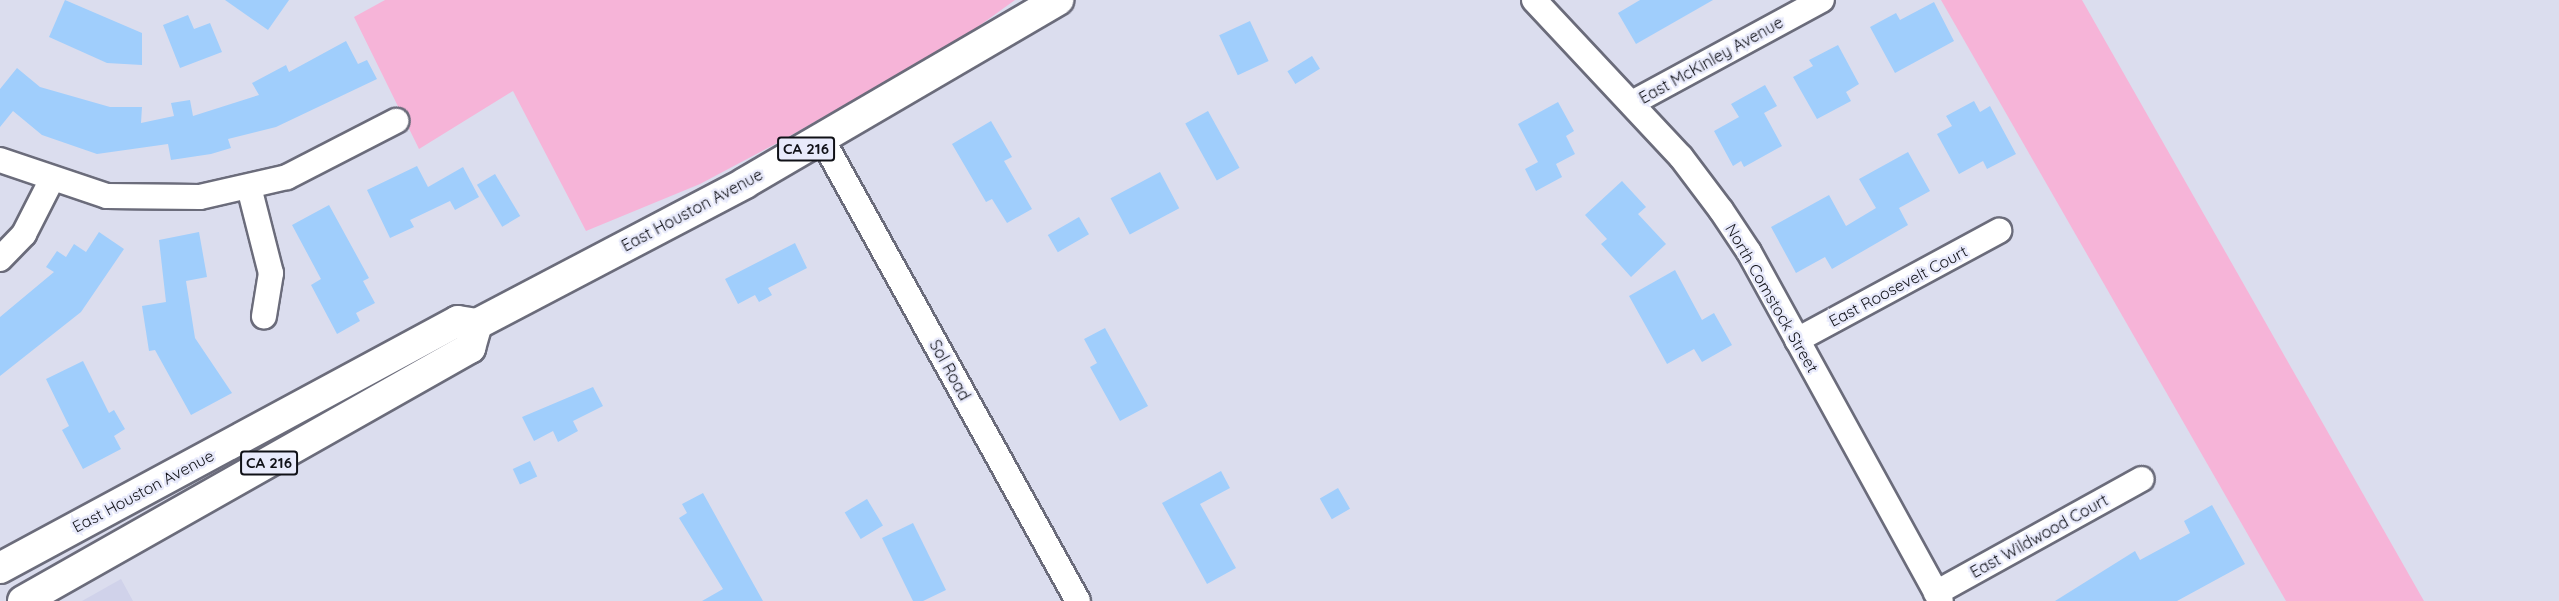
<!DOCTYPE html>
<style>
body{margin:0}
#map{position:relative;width:2559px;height:601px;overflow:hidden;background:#dbddee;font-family:Quicksand,sans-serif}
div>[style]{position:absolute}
.built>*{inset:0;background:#d0d2ea}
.green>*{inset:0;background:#f6b4d8}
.building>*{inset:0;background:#a0cefc;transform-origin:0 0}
.roads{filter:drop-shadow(2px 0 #6b6c7b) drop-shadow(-2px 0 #6b6c7b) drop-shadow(0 2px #6b6c7b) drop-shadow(0 -2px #6b6c7b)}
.minor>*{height:24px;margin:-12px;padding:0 12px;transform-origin:12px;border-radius:12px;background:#fff}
.major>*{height:30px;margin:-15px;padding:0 15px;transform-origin:15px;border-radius:15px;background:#fff}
span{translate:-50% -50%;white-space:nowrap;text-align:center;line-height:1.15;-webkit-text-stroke:5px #e8eafb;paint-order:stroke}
.shield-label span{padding:2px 4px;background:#e8eafb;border:2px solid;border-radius:4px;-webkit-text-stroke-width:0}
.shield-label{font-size:15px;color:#101117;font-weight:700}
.street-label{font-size:16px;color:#101117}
</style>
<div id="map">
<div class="built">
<i style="clip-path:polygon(121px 579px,133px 601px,82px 601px)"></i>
</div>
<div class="green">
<i style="clip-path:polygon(385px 0,1015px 0,961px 39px,781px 141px,700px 184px,586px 231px,513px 91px,419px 149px,354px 17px)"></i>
<i style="clip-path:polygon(1941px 0,2082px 0,2424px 601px,2286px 601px)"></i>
</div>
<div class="building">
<i style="clip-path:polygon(65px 0,142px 33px,142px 65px,107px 63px,49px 37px)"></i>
<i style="clip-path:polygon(225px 0,289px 0,268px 30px)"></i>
<i style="clip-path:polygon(1640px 0,1713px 0,1636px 44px,1618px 13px)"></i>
<i style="clip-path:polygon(1934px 2px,1954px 41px,1895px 73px,1870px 27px,1896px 13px,1900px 20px)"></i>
<i style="clip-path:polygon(188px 15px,194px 29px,210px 23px,222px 52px,180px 68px,163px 25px)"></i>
<i style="left:1250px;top:21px;width:44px;height:34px;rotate:65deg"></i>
<i style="clip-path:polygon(346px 41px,358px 64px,367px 60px,377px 79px,276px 127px,228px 139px,231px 148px,211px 154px,171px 160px,168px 144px,97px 154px,42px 135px,13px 111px,0 127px,0 89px,17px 68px,40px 87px,110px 107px,142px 107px,141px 123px,174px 116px,171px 103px,190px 100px,193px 116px,259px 95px,252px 83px,286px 65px,289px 72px)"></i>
<i style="clip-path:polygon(1838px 45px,1859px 84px,1846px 92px,1851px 101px,1817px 119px,1793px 77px,1813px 66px,1809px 60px)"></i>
<i style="left:1312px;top:56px;width:15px;height:29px;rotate:58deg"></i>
<i style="clip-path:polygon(1765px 85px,1777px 106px,1764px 113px,1782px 146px,1744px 167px,1741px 161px,1733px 166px,1714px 131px,1739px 117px,1731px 104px)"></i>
<i style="clip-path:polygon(1974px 101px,1980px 112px,1990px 106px,2016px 154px,1987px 169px,1983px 161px,1959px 174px,1937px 134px,1952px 126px,1946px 116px)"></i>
<i style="clip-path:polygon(1558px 102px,1574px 131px,1566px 136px,1575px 154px,1556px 164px,1562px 177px,1536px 191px,1525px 169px,1538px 162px,1518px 124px)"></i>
<i style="left:1208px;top:111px;width:65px;height:26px;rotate:61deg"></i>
<i style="clip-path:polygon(991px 121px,1012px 157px,1004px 161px,1032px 209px,1007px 223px,992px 199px,986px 202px,952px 144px)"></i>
<i style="clip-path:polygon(1908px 152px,1930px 191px,1899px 208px,1908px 225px,1832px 269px,1825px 257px,1796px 273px,1771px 227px,1829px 195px,1846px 226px,1876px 208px,1859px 179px)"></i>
<i style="clip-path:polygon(417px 166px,428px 187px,463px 167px,479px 197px,455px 210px,450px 201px,410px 220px,414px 227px,390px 238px,367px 190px)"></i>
<i style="left:1160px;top:172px;width:41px;height:56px;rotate:62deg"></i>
<i style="left:495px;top:174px;width:49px;height:21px;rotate:59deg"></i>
<i style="clip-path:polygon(1622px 181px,1646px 207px,1638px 214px,1666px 244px,1631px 277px,1601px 244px,1607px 239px,1585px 215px)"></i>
<i style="clip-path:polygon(329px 205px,369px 278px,363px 281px,375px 303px,356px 313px,360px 321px,337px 334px,311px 285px,321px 279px,292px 225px)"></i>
<i style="left:1079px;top:217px;width:20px;height:36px;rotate:60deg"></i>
<i style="clip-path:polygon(99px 232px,124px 249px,81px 312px,0 376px,0 317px,54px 272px,46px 267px,57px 251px,66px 257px,74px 244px,86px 252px)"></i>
<i style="clip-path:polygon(199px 232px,207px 277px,186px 281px,195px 338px,232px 393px,191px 415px,155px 350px,149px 351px,142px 306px,166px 302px,159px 240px)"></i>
<i style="clip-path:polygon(795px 243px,807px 268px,768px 288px,772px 295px,759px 302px,755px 295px,738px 304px,725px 279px)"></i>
<i style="clip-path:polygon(1675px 270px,1702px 320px,1714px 313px,1732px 345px,1702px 362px,1694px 349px,1667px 364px,1629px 296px)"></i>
<i style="clip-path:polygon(1105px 328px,1148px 406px,1120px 421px,1090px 367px,1097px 363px,1084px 339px)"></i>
<i style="clip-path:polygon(83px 361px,109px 413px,114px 410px,125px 429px,114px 436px,121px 449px,83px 469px,62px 430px,69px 426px,46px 379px)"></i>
<i style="clip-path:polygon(593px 387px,603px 406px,573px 421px,578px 431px,558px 442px,553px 431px,534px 441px,522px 417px)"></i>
<i style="left:530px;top:461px;width:17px;height:19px;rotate:65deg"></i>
<i style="clip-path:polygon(1221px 471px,1230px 488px,1200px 504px,1236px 568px,1207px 584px,1162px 503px)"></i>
<i style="left:1338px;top:488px;width:24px;height:21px;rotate:60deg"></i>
<i style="clip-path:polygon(703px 493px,744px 567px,763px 601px,702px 601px,723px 589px,679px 518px,687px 513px,682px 504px)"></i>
<i style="left:867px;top:499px;width:31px;height:26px;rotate:59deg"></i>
<i style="clip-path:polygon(2212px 505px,2245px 564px,2177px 601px,2055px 601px,2135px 551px,2140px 560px,2190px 533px,2184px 521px)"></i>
<i style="clip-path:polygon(913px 523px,946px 590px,923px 601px,913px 601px,882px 538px)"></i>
</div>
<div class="roads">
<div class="minor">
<i style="left:1534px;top:0;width:215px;rotate:46.9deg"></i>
<i style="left:1681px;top:157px;width:66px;rotate:53deg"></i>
<i style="left:1721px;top:210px;width:50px;rotate:56.3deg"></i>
<i style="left:1749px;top:252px;width:398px;rotate:61.2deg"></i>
<i style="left:1632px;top:103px;width:216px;rotate:-28.5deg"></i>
<i style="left:822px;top:139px;width:528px;rotate:61.01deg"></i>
<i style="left:0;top:160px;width:113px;rotate:18.6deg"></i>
<i style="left:107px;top:196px;width:93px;rotate:0.6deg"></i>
<i style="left:200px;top:197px;width:89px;rotate:-12.9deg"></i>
<i style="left:287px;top:177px;width:123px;rotate:-27.2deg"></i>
<i style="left:249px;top:187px;width:89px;rotate:75.7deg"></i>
<i style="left:271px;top:273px;width:44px;rotate:99.2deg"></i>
<i style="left:0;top:259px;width:35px;rotate:-46deg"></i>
<i style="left:24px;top:234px;width:59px;rotate:-63deg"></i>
<i style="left:1797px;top:340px;width:230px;rotate:-28.4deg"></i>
<i style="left:1936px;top:593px;width:235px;rotate:-29deg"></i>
</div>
<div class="major">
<i style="left:0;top:568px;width:520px;rotate:-28.34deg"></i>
<i style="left:458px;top:321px;width:19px;rotate:9deg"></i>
<i style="left:477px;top:324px;width:303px;rotate:-27.7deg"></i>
<i style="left:745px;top:183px;width:363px;rotate:-30.3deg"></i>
<i style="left:23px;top:601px;width:514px;rotate:-29.51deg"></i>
<i style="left:470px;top:348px;width:25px;rotate:-74deg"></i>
</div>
</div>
<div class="shield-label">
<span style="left:806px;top:149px">CA 216</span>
<span style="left:269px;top:463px">CA 216</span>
</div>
<div class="street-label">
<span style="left:1711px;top:60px;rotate:-29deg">East McKinley Avenue</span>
<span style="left:692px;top:210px;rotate:-28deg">East Houston Avenue</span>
<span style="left:1898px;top:286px;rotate:-28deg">East Roosevelt Court</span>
<span style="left:1772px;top:298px;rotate:60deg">North Comstock Street</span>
<span style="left:950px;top:370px;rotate:61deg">Sol Road</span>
<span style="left:143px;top:491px;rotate:-28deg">East Houston Avenue</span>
<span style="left:2039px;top:536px;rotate:-29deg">East Wildwood Court</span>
</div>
</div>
